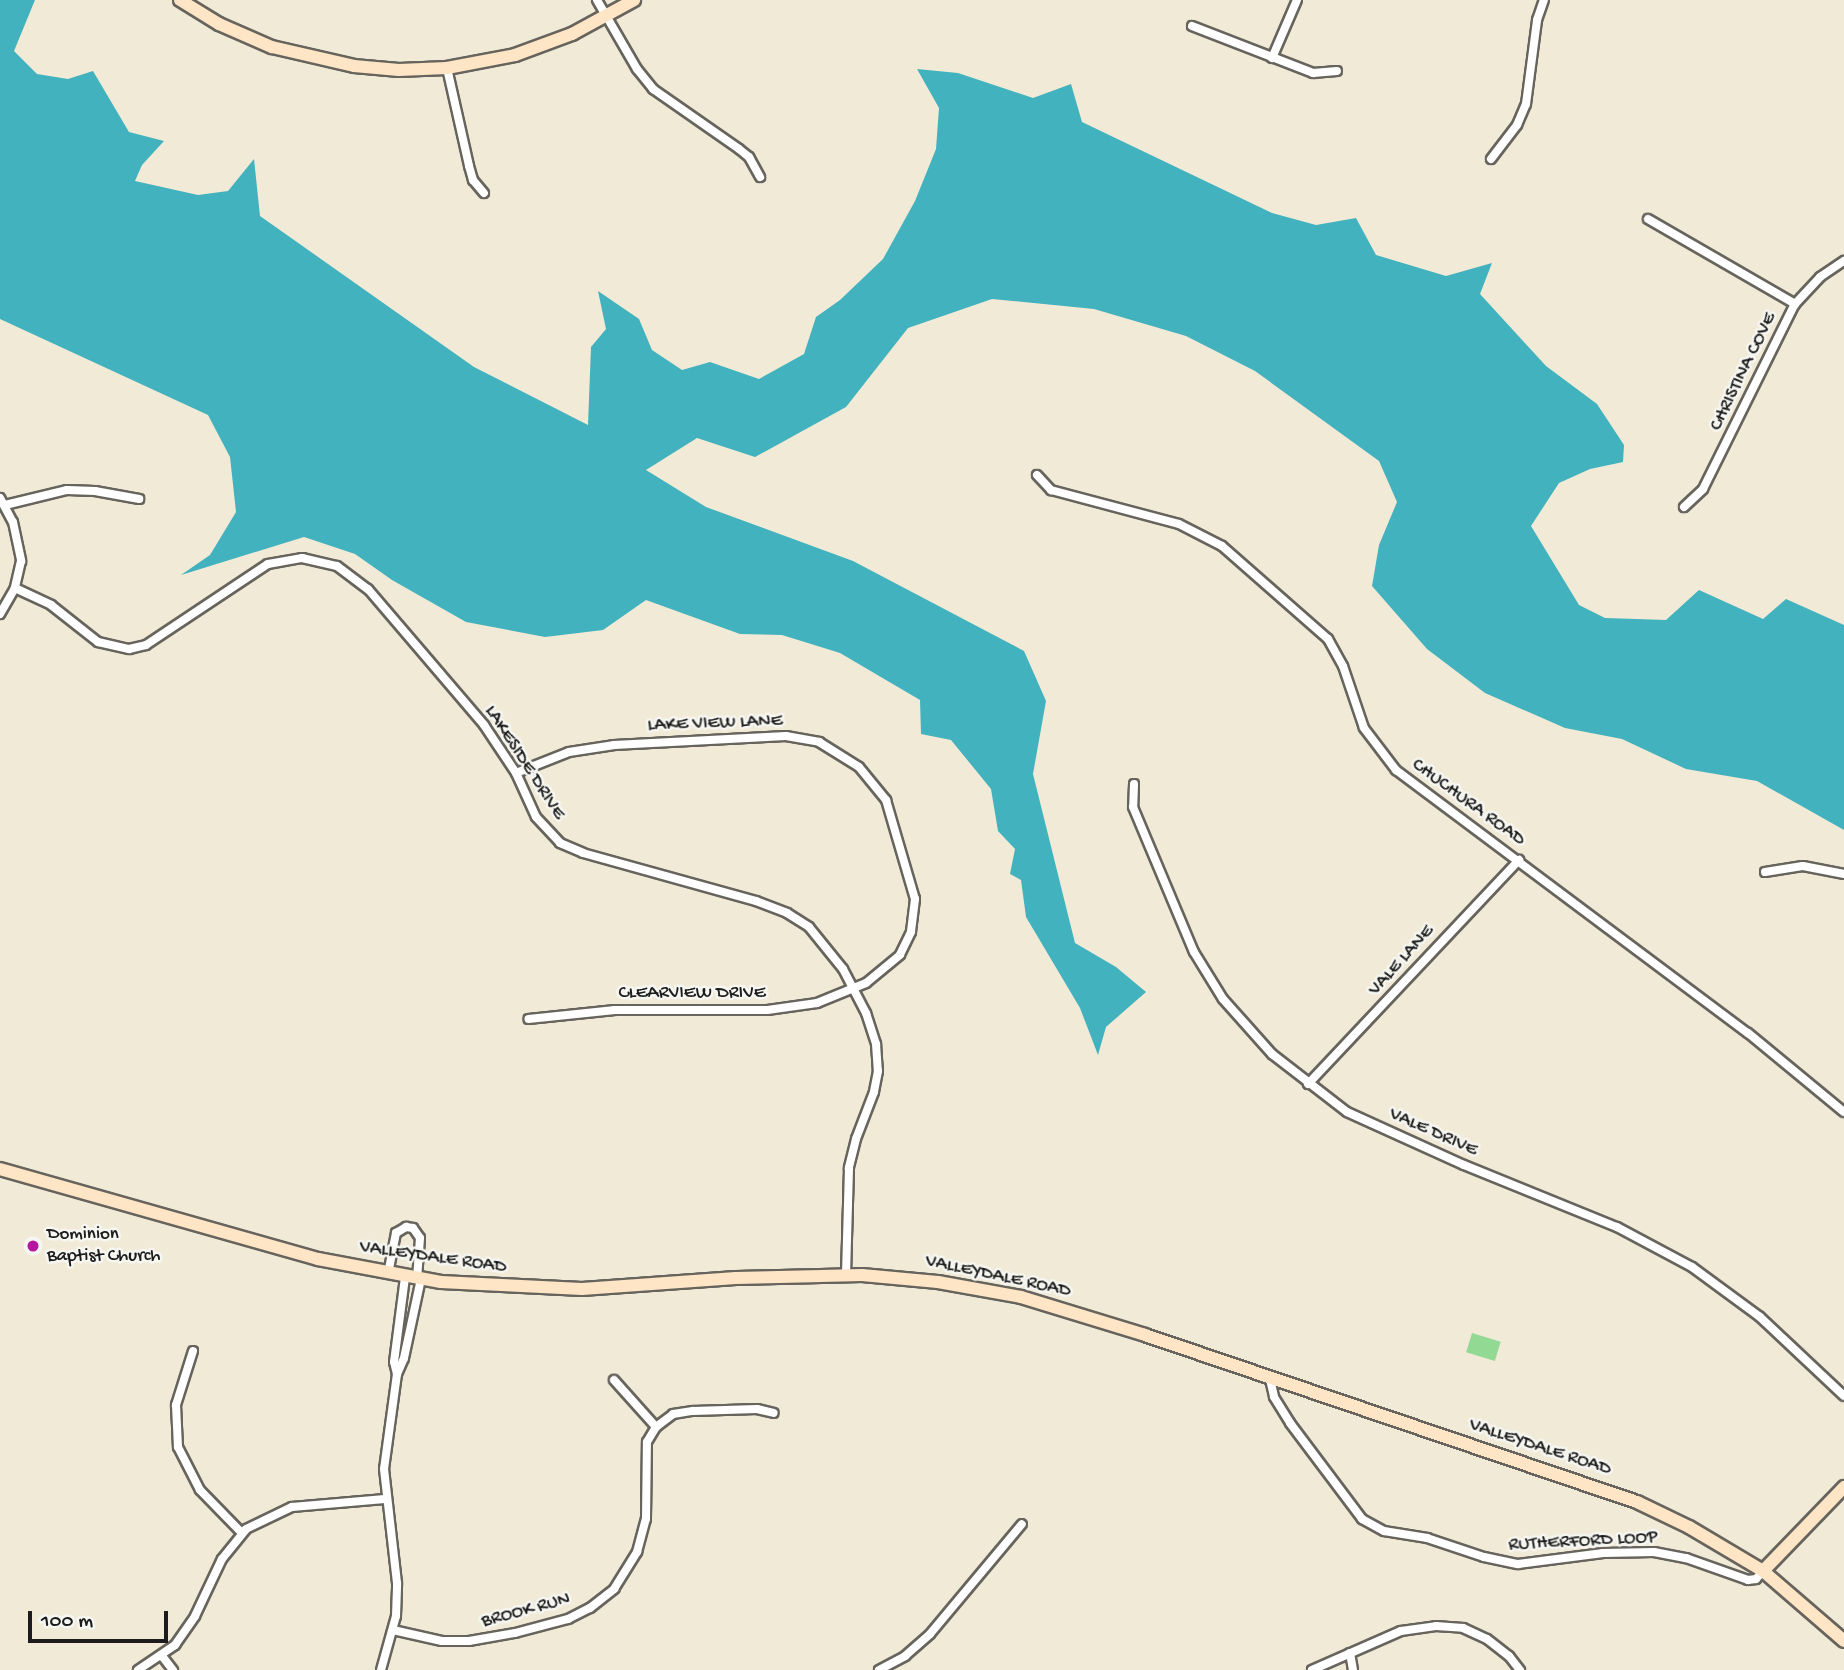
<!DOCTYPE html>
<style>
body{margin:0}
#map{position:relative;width:1844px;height:1670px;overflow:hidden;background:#f1ead6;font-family:"Gochi Hand",sans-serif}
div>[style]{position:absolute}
.green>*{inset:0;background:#92da94;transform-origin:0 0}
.water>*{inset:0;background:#43b2bf}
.roads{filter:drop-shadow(2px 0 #67645d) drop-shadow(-2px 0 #67645d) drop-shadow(0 2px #67645d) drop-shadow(0 -2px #67645d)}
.street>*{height:8px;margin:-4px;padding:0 4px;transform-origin:4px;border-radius:4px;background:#fff}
.secondary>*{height:12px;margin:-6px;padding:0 6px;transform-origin:6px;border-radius:6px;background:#fde5c5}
.dots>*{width:19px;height:19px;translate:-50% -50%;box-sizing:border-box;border:4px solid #f6f6f2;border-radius:50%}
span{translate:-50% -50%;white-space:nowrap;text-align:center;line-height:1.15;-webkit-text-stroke:5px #f6f6f2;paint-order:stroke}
.street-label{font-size:19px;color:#1c1c1c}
.poi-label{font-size:19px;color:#1c1c1c}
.left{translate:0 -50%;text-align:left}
.scale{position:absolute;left:28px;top:1611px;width:140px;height:32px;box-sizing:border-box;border:4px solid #1c1c1c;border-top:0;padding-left:9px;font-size:21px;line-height:24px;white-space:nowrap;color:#1c1c1c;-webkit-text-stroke:5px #f6f6f2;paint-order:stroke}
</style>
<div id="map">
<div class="green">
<i style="left:1472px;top:1333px;width:30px;height:20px;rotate:17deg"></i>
</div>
<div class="water">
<i style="clip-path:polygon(0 0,35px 0,14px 51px,37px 74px,68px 79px,93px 71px,129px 132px,164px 141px,142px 165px,135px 181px,198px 195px,228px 191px,254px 159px,260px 216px,474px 367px,588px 425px,591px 347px,606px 329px,598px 291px,639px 319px,652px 350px,682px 370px,710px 362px,759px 379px,804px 354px,816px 317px,840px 300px,883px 259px,915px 201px,936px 149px,939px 108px,917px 69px,958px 73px,1033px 98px,1071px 84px,1082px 122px,1272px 213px,1316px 225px,1356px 218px,1376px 255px,1446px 276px,1492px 263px,1480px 294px,1546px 366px,1597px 404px,1624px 445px,1623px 462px,1590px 469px,1559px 483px,1531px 526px,1579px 605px,1605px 618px,1666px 620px,1699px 590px,1763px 619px,1786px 599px,1844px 625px,1844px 830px,1757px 781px,1686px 769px,1622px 739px,1565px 728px,1485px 693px,1427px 649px,1372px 586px,1379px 545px,1397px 502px,1379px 461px,1255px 371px,1186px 336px,1094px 309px,992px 299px,908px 328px,846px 407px,755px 457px,697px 438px,646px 470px,706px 507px,853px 561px,1024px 651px,1046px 701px,1033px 774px,1075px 943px,1116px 967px,1146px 992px,1106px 1027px,1098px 1055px,1080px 1008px,1026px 917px,1021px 880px,1010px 874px,1015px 849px,998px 831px,991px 789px,951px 740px,921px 734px,920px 700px,840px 653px,782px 635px,740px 634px,646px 600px,603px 630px,545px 637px,466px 622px,392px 580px,355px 554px,304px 537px,181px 575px,210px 555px,236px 512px,230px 457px,208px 415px,0 319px)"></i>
</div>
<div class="roads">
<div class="street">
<i style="left:597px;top:0;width:80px;rotate:59.9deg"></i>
<i style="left:637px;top:69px;width:26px;rotate:51deg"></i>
<i style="left:653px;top:89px;width:105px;rotate:34.9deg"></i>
<i style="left:739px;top:149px;width:13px;rotate:39deg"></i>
<i style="left:749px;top:157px;width:23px;rotate:61deg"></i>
<i style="left:1192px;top:26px;width:130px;rotate:21.2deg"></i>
<i style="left:1313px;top:73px;width:24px;rotate:-5deg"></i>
<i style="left:1272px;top:58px;width:63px;rotate:-66.7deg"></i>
<i style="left:447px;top:68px;width:100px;rotate:77.3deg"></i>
<i style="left:469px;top:166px;width:15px;rotate:74deg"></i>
<i style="left:473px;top:180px;width:17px;rotate:50deg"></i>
<i style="left:1491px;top:159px;width:43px;rotate:-52.6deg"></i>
<i style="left:1517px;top:125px;width:23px;rotate:-67deg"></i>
<i style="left:1526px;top:104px;width:85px;rotate:-82.5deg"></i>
<i style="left:1537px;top:20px;width:21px;rotate:-71deg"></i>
<i style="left:1648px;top:219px;width:170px;rotate:30deg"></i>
<i style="left:1037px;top:475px;width:21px;rotate:47deg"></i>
<i style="left:1051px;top:490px;width:132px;rotate:14.9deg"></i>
<i style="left:1179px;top:524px;width:48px;rotate:27.1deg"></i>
<i style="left:1222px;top:546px;width:141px;rotate:41.3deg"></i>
<i style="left:1328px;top:639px;width:31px;rotate:61deg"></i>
<i style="left:1343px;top:666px;width:65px;rotate:71.3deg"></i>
<i style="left:1364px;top:728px;width:53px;rotate:52.7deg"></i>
<i style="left:1396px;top:770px;width:439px;rotate:36.8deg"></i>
<i style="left:1748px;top:1033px;width:124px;rotate:39.5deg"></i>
<i style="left:0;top:498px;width:27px;rotate:62deg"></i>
<i style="left:13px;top:522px;width:40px;rotate:78deg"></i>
<i style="left:21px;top:561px;width:28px;rotate:103deg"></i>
<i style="left:15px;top:588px;width:30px;rotate:120deg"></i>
<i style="left:5px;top:505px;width:64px;rotate:-13.6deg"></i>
<i style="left:67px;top:490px;width:28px;rotate:2deg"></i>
<i style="left:95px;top:491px;width:45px;rotate:10.3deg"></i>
<i style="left:1684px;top:507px;width:26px;rotate:-43deg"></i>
<i style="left:1703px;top:489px;width:207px;rotate:-63.6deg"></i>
<i style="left:1795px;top:304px;width:37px;rotate:-47deg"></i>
<i style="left:1820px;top:277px;width:29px;rotate:-34deg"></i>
<i style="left:15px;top:588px;width:40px;rotate:25deg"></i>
<i style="left:51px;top:605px;width:60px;rotate:38.2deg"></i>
<i style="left:98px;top:642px;width:32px;rotate:13deg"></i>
<i style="left:129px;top:649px;width:17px;rotate:-13deg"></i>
<i style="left:146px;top:645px;width:146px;rotate:-33.6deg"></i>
<i style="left:268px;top:564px;width:35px;rotate:-10deg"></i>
<i style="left:302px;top:558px;width:36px;rotate:13deg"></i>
<i style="left:337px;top:566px;width:39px;rotate:37deg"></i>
<i style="left:368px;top:589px;width:179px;rotate:49.5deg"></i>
<i style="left:484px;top:725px;width:58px;rotate:56.3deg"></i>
<i style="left:516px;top:773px;width:48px;rotate:65.6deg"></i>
<i style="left:536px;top:817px;width:35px;rotate:47deg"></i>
<i style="left:560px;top:843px;width:25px;rotate:23deg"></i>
<i style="left:583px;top:853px;width:180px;rotate:15.5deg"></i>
<i style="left:756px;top:901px;width:33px;rotate:21deg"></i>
<i style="left:787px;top:913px;width:26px;rotate:32deg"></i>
<i style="left:809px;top:927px;width:54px;rotate:51deg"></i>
<i style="left:843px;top:969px;width:50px;rotate:62.4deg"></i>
<i style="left:866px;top:1013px;width:33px;rotate:72deg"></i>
<i style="left:876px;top:1044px;width:27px;rotate:86deg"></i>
<i style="left:878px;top:1071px;width:21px;rotate:101deg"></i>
<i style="left:874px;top:1092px;width:50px;rotate:111deg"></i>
<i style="left:856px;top:1139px;width:30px;rotate:104deg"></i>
<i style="left:849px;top:1168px;width:107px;rotate:91.6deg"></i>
<i style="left:516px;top:773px;width:57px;rotate:-21.6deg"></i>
<i style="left:569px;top:752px;width:46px;rotate:-8.8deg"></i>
<i style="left:614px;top:745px;width:172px;rotate:-3deg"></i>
<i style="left:786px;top:736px;width:34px;rotate:10deg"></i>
<i style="left:819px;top:742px;width:47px;rotate:32deg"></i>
<i style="left:859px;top:767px;width:43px;rotate:50.7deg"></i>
<i style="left:886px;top:800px;width:103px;rotate:73.7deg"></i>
<i style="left:915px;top:899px;width:33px;rotate:97deg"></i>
<i style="left:911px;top:932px;width:25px;rotate:116deg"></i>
<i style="left:900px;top:955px;width:44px;rotate:140.5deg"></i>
<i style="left:866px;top:983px;width:53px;rotate:157.8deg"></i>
<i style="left:817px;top:1003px;width:50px;rotate:172deg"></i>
<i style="left:767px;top:1010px;width:152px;rotate:180deg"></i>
<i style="left:615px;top:1010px;width:87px;rotate:174.1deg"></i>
<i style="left:1134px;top:784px;width:23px;rotate:92deg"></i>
<i style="left:1133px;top:807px;width:157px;rotate:67.2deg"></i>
<i style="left:1194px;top:952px;width:55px;rotate:58.3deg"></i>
<i style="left:1223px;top:999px;width:74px;rotate:48.3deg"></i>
<i style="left:1272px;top:1054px;width:95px;rotate:37.7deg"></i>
<i style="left:1347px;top:1112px;width:128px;rotate:24.4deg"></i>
<i style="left:1464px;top:1165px;width:165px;rotate:22.1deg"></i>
<i style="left:1617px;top:1227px;width:85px;rotate:28.1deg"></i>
<i style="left:1692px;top:1267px;width:84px;rotate:36.3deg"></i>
<i style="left:1760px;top:1317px;width:115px;rotate:43.2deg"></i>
<i style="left:1765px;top:872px;width:38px;rotate:-9deg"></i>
<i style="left:1803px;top:866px;width:42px;rotate:11deg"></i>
<i style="left:1308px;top:1084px;width:308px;rotate:-46.7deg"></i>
<i style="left:388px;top:1274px;width:42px;rotate:-79deg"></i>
<i style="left:396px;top:1233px;width:12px;rotate:-31deg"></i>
<i style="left:406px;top:1227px;width:7px;rotate:8deg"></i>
<i style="left:413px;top:1228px;width:12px;rotate:55deg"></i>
<i style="left:420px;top:1238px;width:41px;rotate:94.2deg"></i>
<i style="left:193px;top:1351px;width:57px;rotate:107.5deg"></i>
<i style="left:176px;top:1405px;width:42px;rotate:87.3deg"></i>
<i style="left:178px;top:1447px;width:48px;rotate:62.9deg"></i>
<i style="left:200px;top:1490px;width:60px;rotate:45.7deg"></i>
<i style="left:397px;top:1374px;width:12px;rotate:-104deg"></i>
<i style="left:394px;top:1362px;width:86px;rotate:-82.6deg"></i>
<i style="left:1270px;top:1379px;width:18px;rotate:77deg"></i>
<i style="left:1274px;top:1397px;width:31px;rotate:58deg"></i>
<i style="left:1290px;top:1423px;width:120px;rotate:53.1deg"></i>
<i style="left:1362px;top:1519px;width:25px;rotate:29deg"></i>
<i style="left:1384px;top:1531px;width:44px;rotate:9.2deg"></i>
<i style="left:1427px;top:1538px;width:60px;rotate:18.4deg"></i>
<i style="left:1484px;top:1557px;width:35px;rotate:12deg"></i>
<i style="left:1518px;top:1564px;width:86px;rotate:-7.4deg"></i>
<i style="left:1603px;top:1553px;width:51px;rotate:-1.1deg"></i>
<i style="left:1654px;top:1552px;width:33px;rotate:11deg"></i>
<i style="left:1686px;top:1558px;width:66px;rotate:19.5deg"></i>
<i style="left:1748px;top:1580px;width:8px;rotate:-7deg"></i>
<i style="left:1756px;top:1579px;width:11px;rotate:-49deg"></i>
<i style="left:614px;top:1380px;width:63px;rotate:48.2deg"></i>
<i style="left:393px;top:1630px;width:50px;rotate:12.7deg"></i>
<i style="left:442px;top:1641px;width:27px"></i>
<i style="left:469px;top:1641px;width:47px;rotate:-9.9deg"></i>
<i style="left:515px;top:1633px;width:55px;rotate:-14.8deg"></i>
<i style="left:568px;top:1619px;width:25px;rotate:-27deg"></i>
<i style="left:590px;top:1608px;width:31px;rotate:-38deg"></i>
<i style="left:614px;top:1589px;width:44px;rotate:-58.1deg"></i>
<i style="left:637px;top:1552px;width:34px;rotate:-75deg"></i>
<i style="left:646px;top:1519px;width:77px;rotate:-89.3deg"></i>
<i style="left:647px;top:1442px;width:17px;rotate:-59deg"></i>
<i style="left:656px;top:1427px;width:21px;rotate:-37deg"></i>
<i style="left:673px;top:1414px;width:20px;rotate:-9deg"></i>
<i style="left:693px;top:1411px;width:64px;rotate:-1.8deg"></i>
<i style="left:757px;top:1409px;width:17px;rotate:13deg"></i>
<i style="left:1350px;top:1653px;width:17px;rotate:80deg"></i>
<i style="left:162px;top:1656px;width:18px;rotate:52deg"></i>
<i style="left:138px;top:1670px;width:45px;rotate:-34deg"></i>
<i style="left:175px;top:1645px;width:35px;rotate:-55deg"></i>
<i style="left:195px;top:1616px;width:63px;rotate:-64.7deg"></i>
<i style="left:222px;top:1559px;width:38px;rotate:-51deg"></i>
<i style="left:246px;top:1529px;width:51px;rotate:-25.6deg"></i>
<i style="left:292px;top:1507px;width:93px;rotate:-4.9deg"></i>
<i style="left:381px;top:1670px;width:56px;rotate:-74.5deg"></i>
<i style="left:396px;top:1616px;width:33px;rotate:-88deg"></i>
<i style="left:397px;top:1583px;width:115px;rotate:-96.5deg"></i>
<i style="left:384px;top:1469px;width:96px;rotate:-82.2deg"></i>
<i style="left:397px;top:1374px;width:17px;rotate:-66deg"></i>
<i style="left:404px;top:1358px;width:81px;rotate:-77.9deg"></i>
<i style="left:879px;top:1670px;width:30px;rotate:-28deg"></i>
<i style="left:905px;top:1656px;width:33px;rotate:-41deg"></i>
<i style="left:930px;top:1634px;width:143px;rotate:-50.1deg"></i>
<i style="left:1312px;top:1670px;width:97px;rotate:-23.7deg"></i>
<i style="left:1401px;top:1631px;width:35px;rotate:-8deg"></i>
<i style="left:1436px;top:1626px;width:27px;rotate:4deg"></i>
<i style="left:1463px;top:1628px;width:26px;rotate:25deg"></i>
<i style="left:1487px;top:1639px;width:28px;rotate:38deg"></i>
<i style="left:1509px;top:1656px;width:18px;rotate:52deg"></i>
</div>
<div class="secondary">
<i style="left:180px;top:0;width:46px;rotate:31.6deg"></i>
<i style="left:219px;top:24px;width:58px;rotate:23.5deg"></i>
<i style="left:272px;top:47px;width:84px;rotate:13deg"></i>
<i style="left:354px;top:66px;width:45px;rotate:5.1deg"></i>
<i style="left:399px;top:70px;width:48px;rotate:-2.4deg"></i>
<i style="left:447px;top:68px;width:69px;rotate:-10.8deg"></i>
<i style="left:515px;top:55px;width:61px;rotate:-20.2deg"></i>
<i style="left:572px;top:34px;width:71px;rotate:-28.7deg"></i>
<i style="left:0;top:1169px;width:330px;rotate:15.8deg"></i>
<i style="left:318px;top:1259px;width:125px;rotate:10.6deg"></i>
<i style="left:441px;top:1282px;width:141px;rotate:2.8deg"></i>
<i style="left:582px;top:1289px;width:154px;rotate:-4.1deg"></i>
<i style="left:736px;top:1278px;width:126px;rotate:-1.4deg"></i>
<i style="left:862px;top:1275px;width:76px;rotate:5.3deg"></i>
<i style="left:938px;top:1282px;width:84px;rotate:10.2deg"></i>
<i style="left:1021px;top:1297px;width:130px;rotate:17deg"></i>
<i style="left:1145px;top:1335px;width:520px;rotate:18.75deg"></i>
<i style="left:1637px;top:1502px;width:58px;rotate:25.7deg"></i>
<i style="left:1689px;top:1527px;width:86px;rotate:30.7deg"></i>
<i style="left:1763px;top:1571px;width:107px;rotate:40.8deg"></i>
<i style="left:1763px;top:1571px;width:117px;rotate:-46deg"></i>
</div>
</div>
<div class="dots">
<i style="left:33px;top:1246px;background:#b5179e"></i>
</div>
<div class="street-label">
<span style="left:1744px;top:372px;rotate:-64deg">CHRISTINA COVE</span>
<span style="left:715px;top:724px;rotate:-2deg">LAKE VIEW LANE</span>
<span style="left:524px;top:763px;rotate:57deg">LAKESIDE DRIVE</span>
<span style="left:1468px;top:803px;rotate:36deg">CHUCHURA ROAD</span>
<span style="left:1402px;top:961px;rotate:-48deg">VALE LANE</span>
<span style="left:692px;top:994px">CLEARVIEW DRIVE</span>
<span style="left:1433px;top:1133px;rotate:24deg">VALE DRIVE</span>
<span style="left:433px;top:1258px;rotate:8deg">VALLEYDALE ROAD</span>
<span style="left:998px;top:1277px;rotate:12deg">VALLEYDALE ROAD</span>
<span style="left:1540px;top:1448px;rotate:18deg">VALLEYDALE ROAD</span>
<span style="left:1583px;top:1542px;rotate:-3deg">RUTHERFORD LOOP</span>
<span style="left:526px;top:1611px;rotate:-15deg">BROOK RUN</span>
</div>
<div class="poi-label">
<span class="left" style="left:47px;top:1246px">Dominion<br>Baptist Church</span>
</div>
<div class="scale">100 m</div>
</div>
